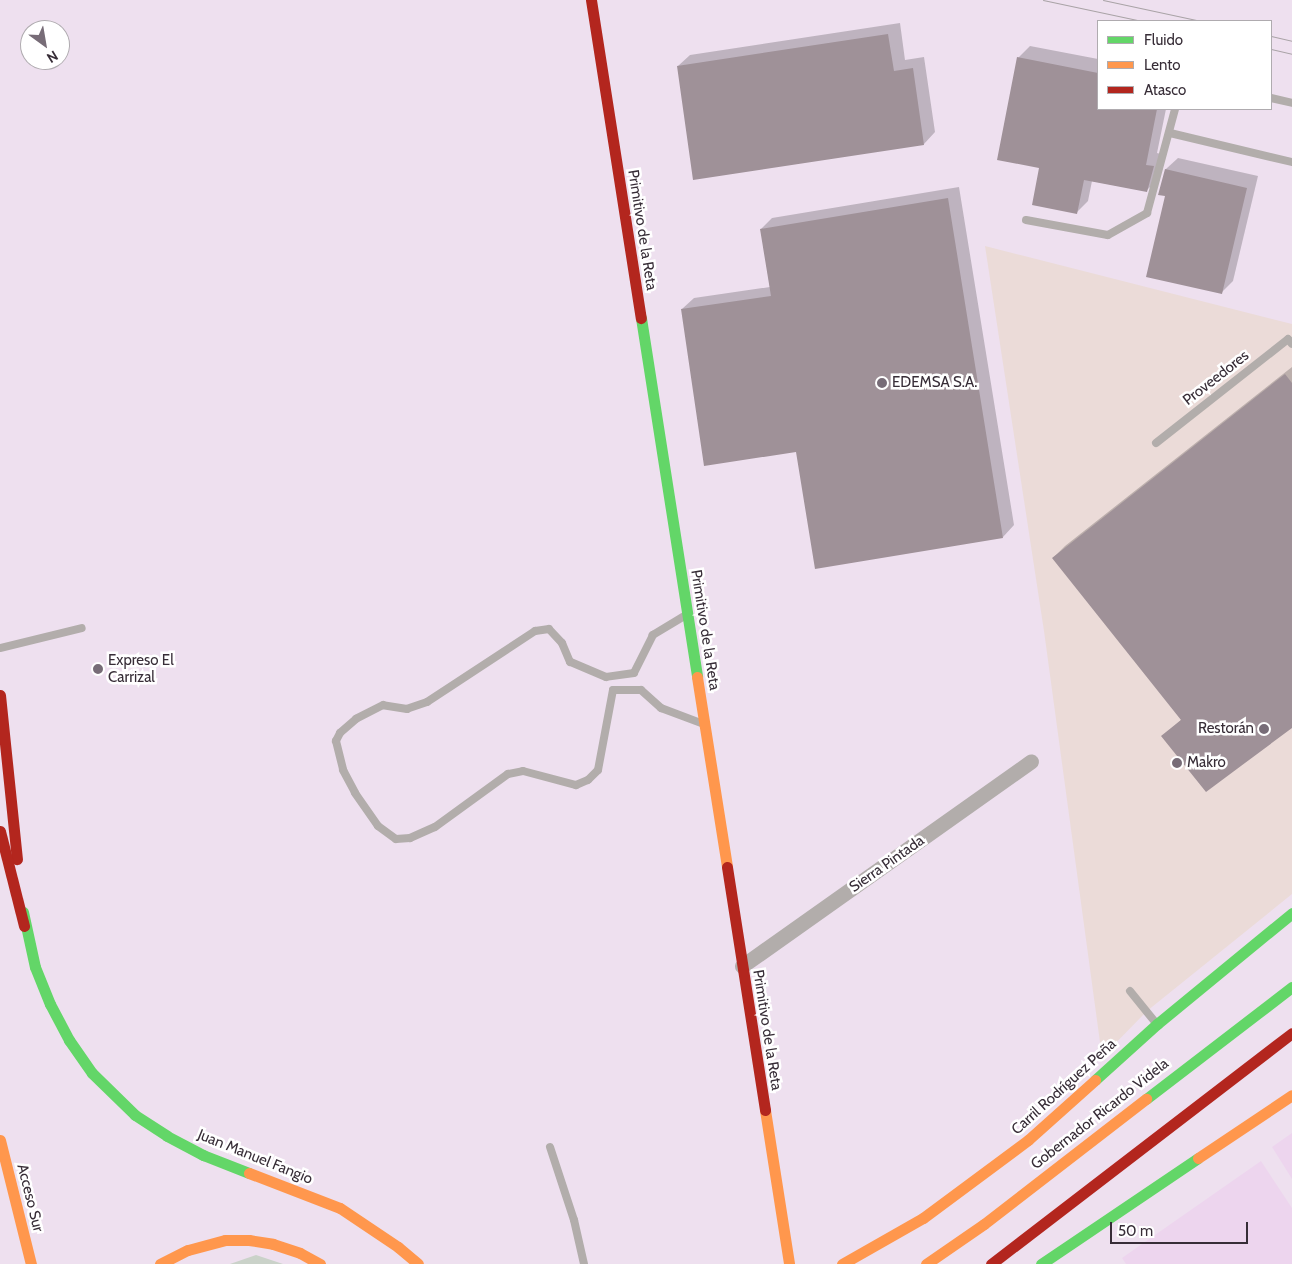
<!DOCTYPE html>
<meta charset="utf-8">
<style>
body{margin:0}
#map{position:relative;width:1292px;height:1264px;overflow:hidden;background:#eee0ef;font-family:Cabin,sans-serif}
div>[style]{position:absolute}
.commercial>*{inset:0;background:#ebdbd8}
.built>*{inset:0;background:#edd5ee}
.green>*{inset:0;background:#cad2c9}
.shadow>*{inset:0;background:#0003}
.building>*{inset:0;background:#9f9198}
.lane>*{height:8px;margin:-4px;padding:0 4px;transform-origin:4px;border-radius:4px;background:#b2adab}
.street>*{height:15px;margin:-7.5px;padding:0 7.5px;transform-origin:7.5px;border-radius:7.5px;background:#b2adab}
.fast>*{height:11px;margin:-5.5px;padding:0 5.5px;transform-origin:5.5px;border-radius:5.5px;background:#63d668}
.slow>*{height:11px;margin:-5.5px;padding:0 5.5px;transform-origin:5.5px;border-radius:5.5px;background:#ff974d}
.jam>*{height:11px;margin:-5.5px;padding:0 5.5px;transform-origin:5.5px;border-radius:5.5px;background:#b3261e}
.tram>*{height:1px;margin:-0.5px;padding:0 0.5px;transform-origin:0.5px;border-radius:0.5px;background:#a9a3a6}
.dots>*{width:14px;height:14px;translate:-50% -50%;box-sizing:border-box;border:2px solid #fff;border-radius:50%}
span{translate:-50% -50%;white-space:nowrap;text-align:center;line-height:1.15;-webkit-text-stroke:5px #fff;paint-order:stroke}
.street-label{font-size:15px;color:#372d37}
.poi-label{font-size:15px;color:#372d37}
.left{translate:0 -50%;text-align:left}
.right{translate:-100% -50%;text-align:right}
.legend{position:absolute;left:1097px;top:20px;width:175px;height:90px;box-sizing:border-box;background:#fff;border:1px solid #afabaf;margin:0;padding:6px 9px;list-style:none;font-size:15px;color:#372d37}
.legend li{display:flex;align-items:center;gap:10px;height:25px}
.legend b{width:25px;border:1px solid #afabaf}
.north{position:absolute;left:20px;top:20px;width:50px;height:50px;box-sizing:border-box;background:#fff;border:1px solid #afabaf;border-radius:50%;rotate:148deg;font-size:14px;font-weight:700;line-height:20px;text-align:center;color:#372d37}
.north::after{content:'';display:block;margin:auto;width:18px;height:22px;background:#776c77;clip-path:polygon(50% 0,100% 100%,50% 72%,0 100%)}
.scale{position:absolute;left:1110px;top:1222px;width:138px;height:22px;box-sizing:border-box;border:2px solid #372d37;border-top:0;padding-left:6px;font-size:15px;line-height:18px;white-space:nowrap;color:#372d37;-webkit-text-stroke:4px #fff;paint-order:stroke}
</style>
<div id="map">
<div class="commercial">
<i style="clip-path:polygon(985px 246px,1292px 324px,1292px 894px,1147px 1011px,1102px 1057px,1044px 631px)"></i>
</div>
<div class="built">
<i style="clip-path:polygon(1292px 1133px,1292px 1179px,1272px 1147px)"></i>
<i style="clip-path:polygon(1261px 1161px,1292px 1208px,1292px 1264px,1126px 1264px,1122px 1258px)"></i>
</div>
<div class="green">
<i style="clip-path:polygon(256px 1255px,283px 1264px,230px 1264px)"></i>
</div>
<div class="shadow">
<i style="clip-path:polygon(900px 23px,905px 60px,924px 57px,935px 132px,924px 144px,678px 66px,690px 55px)"></i>
<i style="clip-path:polygon(1030px 46px,1098px 59px,1098px 109px,1166px 109px,1157px 153px,1165px 155px,1158px 179px,1146px 191px,1092px 181px,1088px 201px,1076px 213px,1041px 167px,1018px 58px)"></i>
<i style="clip-path:polygon(1178px 158px,1258px 176px,1233px 281px,1221px 293px,1166px 195px,1166px 169px)"></i>
<i style="clip-path:polygon(959px 187px,1014px 525px,1003px 537px,797px 451px,682px 309px,694px 298px,770px 287px,761px 229px,772px 218px)"></i>
<i style="clip-path:polygon(1292px 367px,1292px 726px,1163px 736px,1182px 719px,1053px 558px,1065px 546px)"></i>
</div>
<div class="building">
<i style="clip-path:polygon(888px 34px,894px 71px,913px 68px,924px 145px,693px 180px,677px 66px)"></i>
<i style="clip-path:polygon(1017px 57px,1098px 73px,1098px 109px,1157px 109px,1146px 165px,1154px 166px,1147px 192px,1084px 180px,1077px 214px,1032px 205px,1039px 168px,997px 160px)"></i>
<i style="clip-path:polygon(1165px 169px,1247px 188px,1222px 294px,1146px 277px,1165px 196px,1158px 195px)"></i>
<i style="clip-path:polygon(948px 198px,1003px 538px,815px 569px,796px 452px,704px 466px,681px 309px,771px 296px,760px 229px)"></i>
<i style="clip-path:polygon(1285px 374px,1292px 383px,1292px 728px,1206px 792px,1161px 736px,1181px 720px,1052px 558px)"></i>
</div>
<div class="lane">
<i style="left:1271px;top:98px;width:22px;rotate:13deg"></i>
<i style="left:1170px;top:133px;width:125px;rotate:13.4deg"></i>
<i style="left:1026px;top:220px;width:83px;rotate:10.4deg"></i>
<i style="left:1108px;top:235px;width:45px;rotate:-29.4deg"></i>
<i style="left:1147px;top:213px;width:108px;rotate:-74.9deg"></i>
<i style="left:1156px;top:443px;width:168px;rotate:-38.2deg"></i>
<i style="left:1288px;top:339px;width:6px;rotate:51deg"></i>
<i style="left:686px;top:615px;width:39px;rotate:149deg"></i>
<i style="left:653px;top:635px;width:42px;rotate:116.6deg"></i>
<i style="left:634px;top:673px;width:28px;rotate:172deg"></i>
<i style="left:606px;top:677px;width:39px;rotate:-157deg"></i>
<i style="left:570px;top:662px;width:21px;rotate:-113deg"></i>
<i style="left:562px;top:643px;width:19px;rotate:-133deg"></i>
<i style="left:549px;top:629px;width:14px;rotate:172deg"></i>
<i style="left:535px;top:631px;width:129px;rotate:146.7deg"></i>
<i style="left:427px;top:702px;width:21px;rotate:161deg"></i>
<i style="left:407px;top:709px;width:24px;rotate:-171deg"></i>
<i style="left:383px;top:705px;width:30px;rotate:153deg"></i>
<i style="left:356px;top:719px;width:21px;rotate:139deg"></i>
<i style="left:340px;top:733px;width:9px;rotate:117deg"></i>
<i style="left:336px;top:741px;width:30px;rotate:76deg"></i>
<i style="left:343px;top:770px;width:26px;rotate:62deg"></i>
<i style="left:355px;top:793px;width:40px;rotate:55.1deg"></i>
<i style="left:378px;top:826px;width:22px;rotate:36deg"></i>
<i style="left:396px;top:839px;width:14px;rotate:-4deg"></i>
<i style="left:410px;top:838px;width:27px;rotate:-24deg"></i>
<i style="left:435px;top:827px;width:90px;rotate:-36deg"></i>
<i style="left:508px;top:774px;width:15px;rotate:-11deg"></i>
<i style="left:523px;top:771px;width:55px;rotate:14.8deg"></i>
<i style="left:576px;top:785px;width:13px;rotate:-23deg"></i>
<i style="left:588px;top:780px;width:14px;rotate:-45deg"></i>
<i style="left:598px;top:770px;width:81px;rotate:-79.4deg"></i>
<i style="left:613px;top:690px;width:28px"></i>
<i style="left:641px;top:690px;width:27px;rotate:42deg"></i>
<i style="left:661px;top:708px;width:43px;rotate:20.6deg"></i>
<i style="left:0;top:648px;width:84px;rotate:-13.7deg"></i>
<i style="left:1130px;top:991px;width:40px;rotate:51deg"></i>
<i style="left:550px;top:1147px;width:77px;rotate:71.8deg"></i>
<i style="left:574px;top:1220px;width:45px;rotate:77.2deg"></i>
</div>
<div class="street">
<i style="left:742px;top:966px;width:354px;rotate:-35.3deg"></i>
</div>
<div class="fast">
<i style="left:641px;top:318px;width:363px;rotate:81.1deg"></i>
<i style="left:23px;top:912px;width:56px;rotate:77.7deg"></i>
<i style="left:35px;top:967px;width:40px;rotate:68deg"></i>
<i style="left:50px;top:1004px;width:41px;rotate:62.2deg"></i>
<i style="left:69px;top:1040px;width:40px;rotate:55.1deg"></i>
<i style="left:92px;top:1073px;width:60px;rotate:44.3deg"></i>
<i style="left:135px;top:1115px;width:38px;rotate:33deg"></i>
<i style="left:167px;top:1136px;width:41px;rotate:27.8deg"></i>
<i style="left:203px;top:1155px;width:49px;rotate:21.4deg"></i>
<i style="left:1095px;top:1080px;width:84px;rotate:-42.1deg"></i>
<i style="left:1157px;top:1024px;width:175px;rotate:-39.4deg"></i>
<i style="left:1146px;top:1099px;width:184px;rotate:-37.5deg"></i>
<i style="left:1041px;top:1264px;width:189px;rotate:-34deg"></i>
</div>
<div class="slow">
<i style="left:697px;top:677px;width:192px;rotate:81deg"></i>
<i style="left:765px;top:1110px;width:156px;rotate:81.1deg"></i>
<i style="left:0;top:1140px;width:128px;rotate:76deg"></i>
<i style="left:1198px;top:1158px;width:113px;rotate:-33.8deg"></i>
<i style="left:249px;top:1173px;width:97px;rotate:21deg"></i>
<i style="left:340px;top:1208px;width:70px;rotate:33.9deg"></i>
<i style="left:398px;top:1247px;width:26px;rotate:40deg"></i>
<i style="left:160px;top:1264px;width:31px;rotate:-27deg"></i>
<i style="left:188px;top:1250px;width:38px;rotate:-15deg"></i>
<i style="left:225px;top:1240px;width:24px"></i>
<i style="left:249px;top:1240px;width:24px;rotate:9deg"></i>
<i style="left:273px;top:1244px;width:28px;rotate:18deg"></i>
<i style="left:300px;top:1253px;width:23px;rotate:29deg"></i>
<i style="left:842px;top:1264px;width:93px;rotate:-29.6deg"></i>
<i style="left:923px;top:1218px;width:131px;rotate:-36.6deg"></i>
<i style="left:1028px;top:1140px;width:90px;rotate:-41.8deg"></i>
<i style="left:926px;top:1264px;width:70px;rotate:-34.6deg"></i>
<i style="left:984px;top:1224px;width:205px;rotate:-37.7deg"></i>
</div>
<div class="jam">
<i style="left:591px;top:0;width:322px;rotate:81.1deg"></i>
<i style="left:0;top:695px;width:165px;rotate:84.1deg"></i>
<i style="left:0;top:831px;width:98px;rotate:75.8deg"></i>
<i style="left:727px;top:867px;width:246px;rotate:81.1deg"></i>
<i style="left:991px;top:1264px;width:379px;rotate:-37.5deg"></i>
</div>
<div class="tram">
<i style="left:1043px;top:0;width:101px;rotate:12deg"></i>
<i style="left:1103px;top:0;width:100px;rotate:12.1deg"></i>
<i style="left:1271px;top:36px;width:22px;rotate:13deg"></i>
<i style="left:1271px;top:49px;width:22px;rotate:13deg"></i>
</div>
<div class="dots">
<i style="left:882px;top:383px;background:#776c77"></i>
<i style="left:98px;top:669px;background:#776c77"></i>
<i style="left:1264px;top:729px;background:#776c77"></i>
<i style="left:1177px;top:763px;background:#776c77"></i>
</div>
<div class="street-label">
<span style="left:642px;top:230px;rotate:81deg">Primitivo de la Reta</span>
<span style="left:1216px;top:378px;rotate:-38deg">Proveedores</span>
<span style="left:705px;top:630px;rotate:81deg">Primitivo de la Reta</span>
<span style="left:887px;top:864px;rotate:-35deg">Sierra Pintada</span>
<span style="left:767px;top:1030px;rotate:81deg">Primitivo de la Reta</span>
<span style="left:1064px;top:1087px;rotate:-42deg">Carril Rodríguez Peña</span>
<span style="left:1100px;top:1114px;rotate:-38deg">Gobernador Ricardo Videla</span>
<span style="left:255px;top:1157px;rotate:22deg">Juan Manuel Fangio</span>
<span style="left:30px;top:1198px;rotate:76deg">Acceso Sur</span>
</div>
<div class="poi-label">
<span class="left" style="left:892px;top:383px">EDEMSA S.A.</span>
<span class="left" style="left:108px;top:669px">Expreso El<br>Carrizal</span>
<span class="right" style="left:1254px;top:729px">Restorán</span>
<span class="left" style="left:1187px;top:763px">Makro</span>
</div>
<ul class="legend">
<li><b style="height:6px;background:#63d668"></b>Fluido</li>
<li><b style="height:6px;background:#ff974d"></b>Lento</li>
<li><b style="height:6px;background:#b3261e"></b>Atasco</li>
</ul>
<div class="north">N</div>
<div class="scale">50 m</div>
</div>
